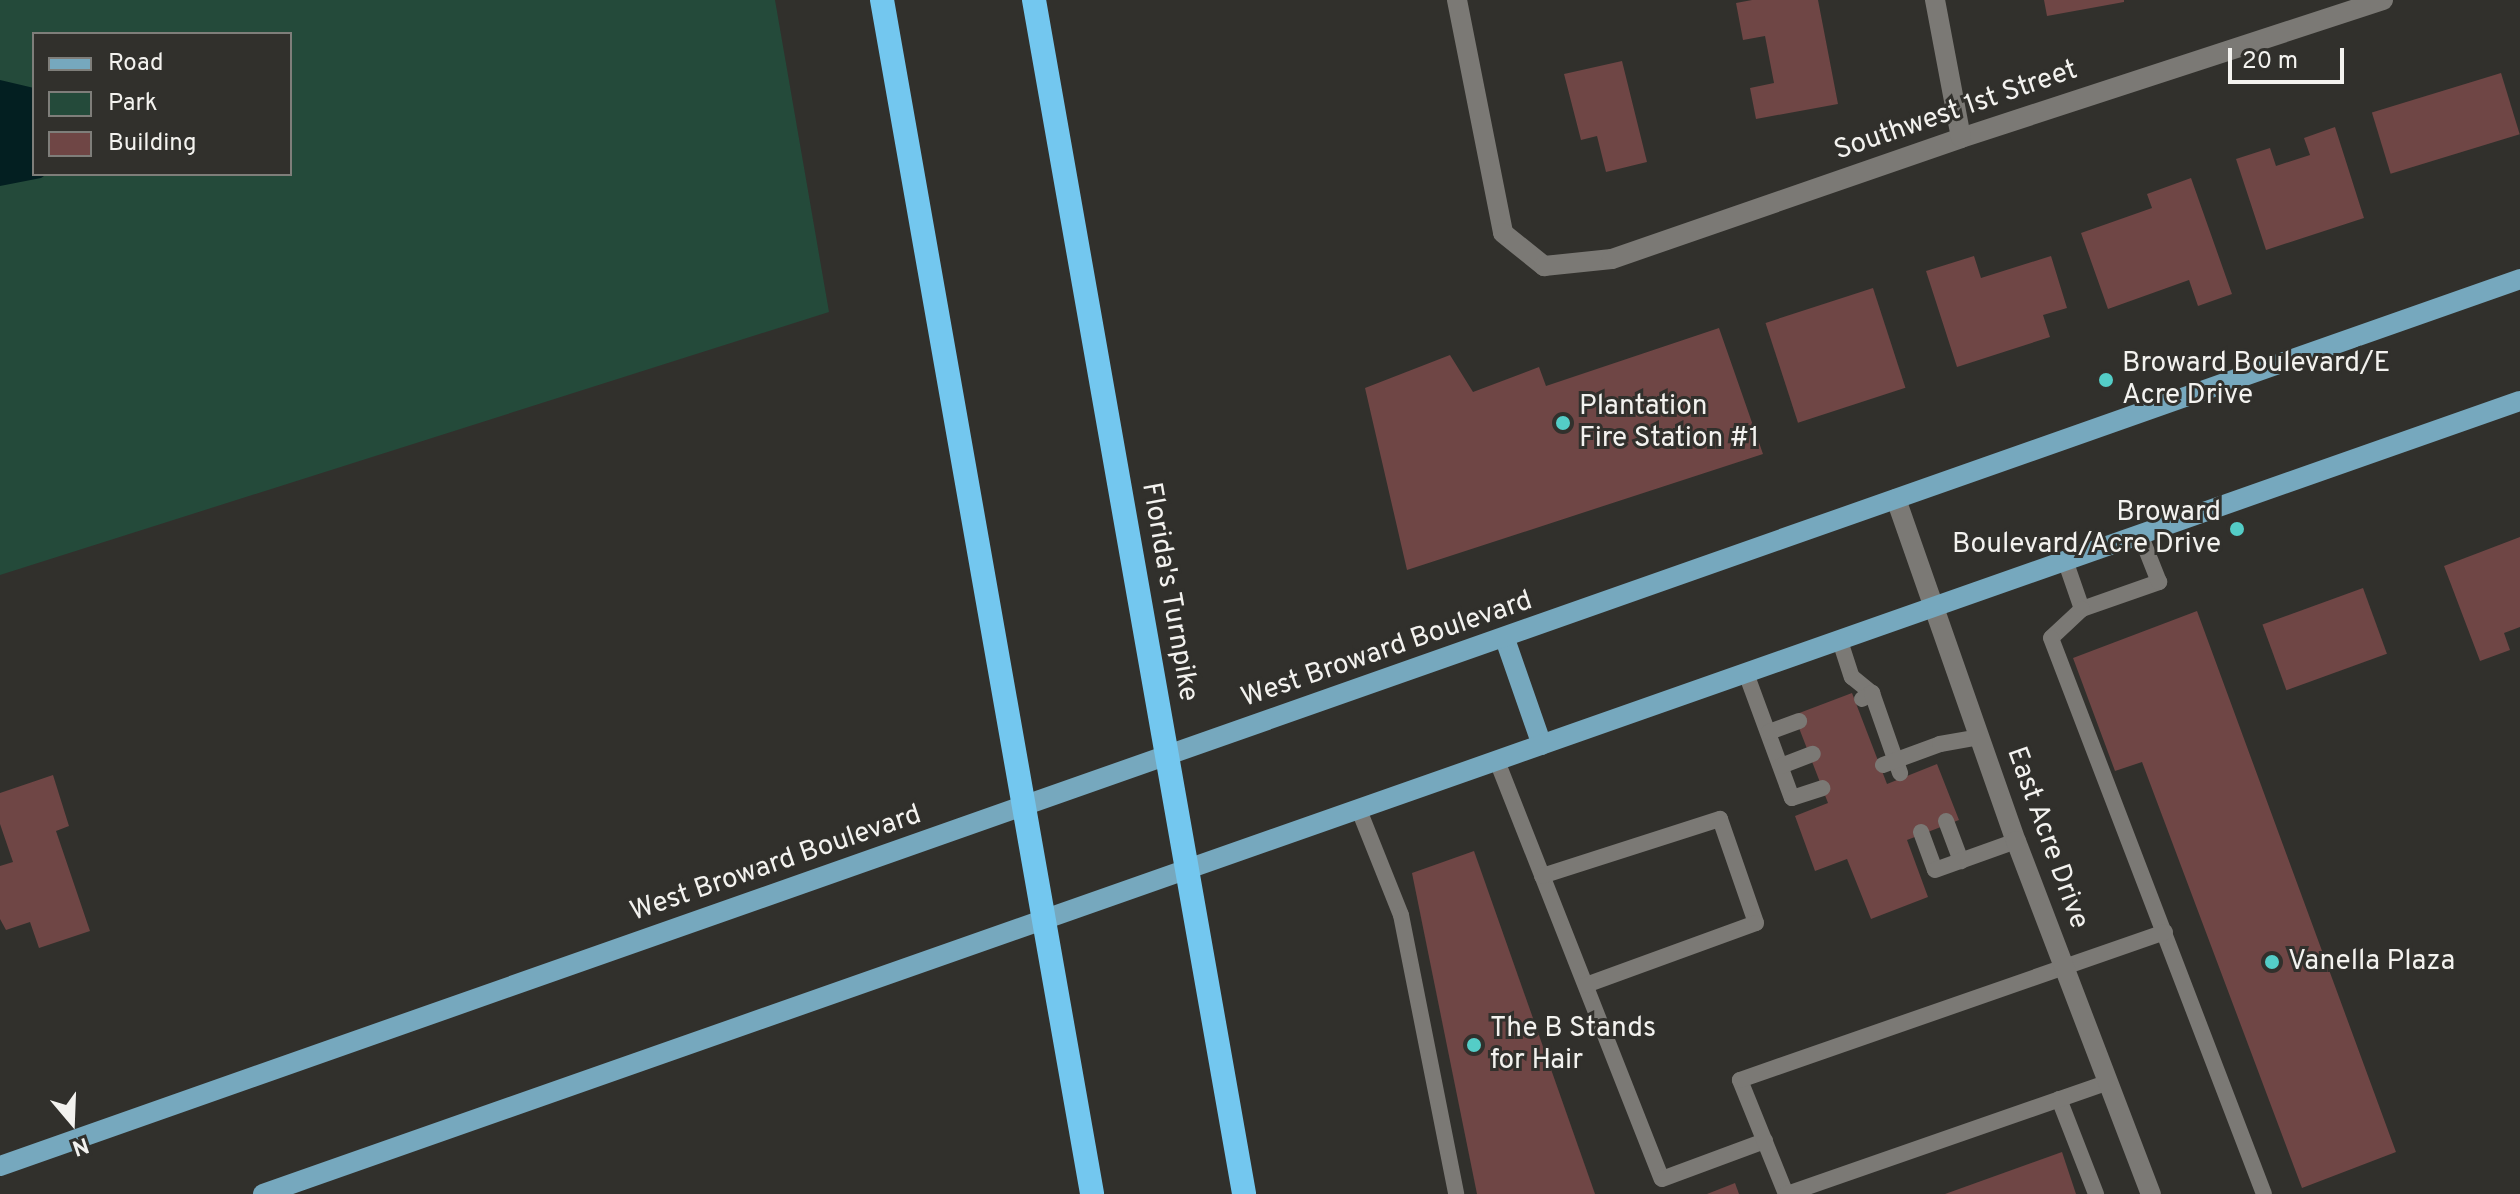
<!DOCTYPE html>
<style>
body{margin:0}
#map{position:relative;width:2520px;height:1194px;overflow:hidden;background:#31302c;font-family:Overpass,sans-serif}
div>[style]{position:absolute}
.green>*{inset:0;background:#244a3a}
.water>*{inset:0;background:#031f21}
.building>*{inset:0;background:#6f4645;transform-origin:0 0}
.lane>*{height:16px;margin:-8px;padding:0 8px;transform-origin:8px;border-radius:8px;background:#7b7975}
.street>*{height:20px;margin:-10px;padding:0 10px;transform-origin:10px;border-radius:10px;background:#7b7975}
.secondary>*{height:20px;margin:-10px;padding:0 10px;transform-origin:10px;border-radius:10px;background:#7b7975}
.primary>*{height:20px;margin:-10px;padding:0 10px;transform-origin:10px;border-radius:10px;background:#76a8be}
.highway>*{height:24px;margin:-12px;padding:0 12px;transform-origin:12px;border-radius:12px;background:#73c7ef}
.dots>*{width:22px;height:22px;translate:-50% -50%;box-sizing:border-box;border:4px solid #31302c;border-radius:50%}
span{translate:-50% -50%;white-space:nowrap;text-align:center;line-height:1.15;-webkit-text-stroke:6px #31302c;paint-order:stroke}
.street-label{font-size:28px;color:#f3f2ef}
.poi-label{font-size:28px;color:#f3f2ef}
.left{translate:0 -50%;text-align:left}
.right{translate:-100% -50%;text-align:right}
.legend{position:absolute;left:32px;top:32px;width:260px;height:144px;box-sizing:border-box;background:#31302c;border:2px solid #7f7e7a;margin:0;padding:10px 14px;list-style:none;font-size:24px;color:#f3f2ef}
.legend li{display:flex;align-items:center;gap:16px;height:40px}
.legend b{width:40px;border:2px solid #7f7e7a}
.north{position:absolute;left:32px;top:1082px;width:80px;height:80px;-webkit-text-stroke:6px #31302c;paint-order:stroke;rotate:161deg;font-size:22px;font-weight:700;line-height:32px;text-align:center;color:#f3f2ef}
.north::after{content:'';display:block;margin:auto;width:28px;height:36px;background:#f3f2ef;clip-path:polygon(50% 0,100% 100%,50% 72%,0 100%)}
.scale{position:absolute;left:2228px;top:48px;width:116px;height:36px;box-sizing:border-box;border:4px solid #f3f2ef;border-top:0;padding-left:10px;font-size:24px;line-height:28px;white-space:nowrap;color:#f3f2ef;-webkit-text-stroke:6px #31302c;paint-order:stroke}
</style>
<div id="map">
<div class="green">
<i style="clip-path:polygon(evenodd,0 0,775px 0,829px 312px,0 575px,0 0,34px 34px,290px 34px,290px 174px,34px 174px,34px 34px)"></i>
</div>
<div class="water">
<i style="clip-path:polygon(0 80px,34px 88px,34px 174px,47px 174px,41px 178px,0 186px)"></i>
</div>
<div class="building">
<i style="clip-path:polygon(1752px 0,1818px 0,1838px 104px,1756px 119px,1750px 88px,1774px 83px,1765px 36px,1743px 40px,1736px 3px)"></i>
<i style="clip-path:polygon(2044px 0,2124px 0,2124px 2px,2047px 16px)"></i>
<i style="clip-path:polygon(1622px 61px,1647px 162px,1606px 172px,1597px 136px,1581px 140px,1564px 74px)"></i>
<i style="left:2501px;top:73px;width:64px;height:135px;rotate:73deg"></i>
<i style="clip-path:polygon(2335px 127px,2364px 218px,2266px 250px,2236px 159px,2270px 148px,2276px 166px,2310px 155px,2304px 138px)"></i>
<i style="clip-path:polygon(2191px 178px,2232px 294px,2198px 306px,2189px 280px,2108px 309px,2081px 233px,2152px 208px,2147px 194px)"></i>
<i style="clip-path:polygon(1974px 256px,1981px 278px,2051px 256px,2067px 308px,2043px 315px,2050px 337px,1957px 367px,1926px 271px)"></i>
<i style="left:1873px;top:288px;width:105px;height:113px;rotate:72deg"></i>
<i style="clip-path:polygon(1719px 328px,1763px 454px,1407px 570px,1365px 388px,1450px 355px,1473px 392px,1539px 367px,1546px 386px)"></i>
<i style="clip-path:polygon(2520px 537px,2520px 627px,2504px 633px,2510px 650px,2480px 661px,2444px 566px)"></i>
<i style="left:2363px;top:588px;width:70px;height:107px;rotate:70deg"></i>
<i style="clip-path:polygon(2197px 611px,2396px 1152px,2302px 1188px,2142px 762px,2115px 771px,2073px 658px)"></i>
<i style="clip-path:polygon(1852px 693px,1887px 784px,1937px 764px,1959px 820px,1907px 840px,1928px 897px,1871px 919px,1847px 859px,1815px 871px,1795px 816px,1828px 803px,1794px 715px)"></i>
<i style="clip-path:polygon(53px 775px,69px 826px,56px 831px,90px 931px,39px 948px,30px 922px,6px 930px,0 919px,0 866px,13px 862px,0 824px,0 793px)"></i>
<i style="clip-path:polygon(1474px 851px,1595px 1194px,1477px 1194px,1412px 873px)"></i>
<i style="clip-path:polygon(2062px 1152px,2076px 1194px,1945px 1194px)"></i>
<i style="clip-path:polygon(1735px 1183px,1739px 1194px,1707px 1194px)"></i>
</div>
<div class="lane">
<i style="left:2065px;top:560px;width:52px;rotate:70.9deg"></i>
<i style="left:2082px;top:609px;width:82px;rotate:-19.3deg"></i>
<i style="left:2159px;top:582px;width:52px;rotate:-111.6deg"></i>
<i style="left:2082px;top:609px;width:42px;rotate:136.9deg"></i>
<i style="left:2051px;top:638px;width:595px;rotate:69.04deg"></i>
<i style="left:1840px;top:641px;width:38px;rotate:72deg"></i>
<i style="left:1852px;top:677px;width:26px;rotate:39deg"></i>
<i style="left:1747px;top:676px;width:130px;rotate:69.8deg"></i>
<i style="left:1792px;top:798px;width:32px;rotate:-18deg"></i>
<i style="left:1862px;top:699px;width:12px;rotate:-31deg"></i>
<i style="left:1872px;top:693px;width:85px;rotate:70.7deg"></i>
<i style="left:1769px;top:732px;width:32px;rotate:-20deg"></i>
<i style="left:1497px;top:761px;width:449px;rotate:68.5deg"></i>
<i style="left:1662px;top:1179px;width:110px;rotate:-20.3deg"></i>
<i style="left:1883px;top:765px;width:61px;rotate:-20.2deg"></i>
<i style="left:1940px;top:744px;width:41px;rotate:-9.9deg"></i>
<i style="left:1781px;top:766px;width:34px;rotate:-21deg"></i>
<i style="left:1359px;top:810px;width:113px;rotate:68.2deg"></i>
<i style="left:1401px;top:915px;width:284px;rotate:78.8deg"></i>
<i style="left:1946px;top:821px;width:43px;rotate:69.4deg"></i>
<i style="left:1921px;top:832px;width:40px;rotate:69.8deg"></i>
<i style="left:1935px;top:870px;width:86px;rotate:-19.7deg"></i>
<i style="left:1542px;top:876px;width:187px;rotate:-17.8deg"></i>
<i style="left:1720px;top:819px;width:110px;rotate:70.9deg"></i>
<i style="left:1756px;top:923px;width:181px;rotate:160deg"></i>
<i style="left:2059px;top:1099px;width:102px;rotate:68.7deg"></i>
<i style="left:1786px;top:1194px;width:123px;rotate:-112deg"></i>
<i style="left:1740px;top:1080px;width:450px;rotate:-19.2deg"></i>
<i style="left:1787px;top:1194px;width:340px;rotate:-19.2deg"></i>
</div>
<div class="street">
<i style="left:1457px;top:0;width:237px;rotate:78.8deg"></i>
<i style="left:1503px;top:233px;width:53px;rotate:38.8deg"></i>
<i style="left:1544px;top:266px;width:68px;rotate:-5.9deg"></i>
<i style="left:1612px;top:259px;width:369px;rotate:-19.1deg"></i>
<i style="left:1961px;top:138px;width:444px;rotate:-18.1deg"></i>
<i style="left:1935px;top:0;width:140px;rotate:79.3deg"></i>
</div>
<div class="secondary">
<i style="left:1896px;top:499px;width:362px;rotate:70.7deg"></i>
<i style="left:2016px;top:841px;width:378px;rotate:69.1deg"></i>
</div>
<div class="primary">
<i style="left:1505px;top:639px;width:112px;rotate:70.8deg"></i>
<i style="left:0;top:1166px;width:2672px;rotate:-19.39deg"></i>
<i style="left:263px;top:1194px;width:2392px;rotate:-19.36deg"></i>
</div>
<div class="highway">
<i style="left:882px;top:0;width:1212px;rotate:80.02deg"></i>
<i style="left:1034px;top:0;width:1212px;rotate:80.02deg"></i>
</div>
<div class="dots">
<i style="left:2106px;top:380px;background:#54cdc7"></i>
<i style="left:1563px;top:423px;background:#54cdc7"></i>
<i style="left:2237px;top:529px;background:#54cdc7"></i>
<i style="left:2272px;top:962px;background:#54cdc7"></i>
<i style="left:1474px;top:1045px;background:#54cdc7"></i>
</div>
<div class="street-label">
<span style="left:1956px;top:111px;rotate:-19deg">Southwest 1st Street</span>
<span style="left:1169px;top:592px;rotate:80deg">Florida's Turnpike</span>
<span style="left:1387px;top:650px;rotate:-19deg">West Broward Boulevard</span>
<span style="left:2047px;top:838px;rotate:70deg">East Acre Drive</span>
<span style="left:776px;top:864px;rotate:-19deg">West Broward Boulevard</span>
</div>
<div class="poi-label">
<span class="left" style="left:2122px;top:380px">Broward Boulevard/E<br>Acre Drive</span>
<span class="left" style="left:1579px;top:423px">Plantation<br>Fire Station #1</span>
<span class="right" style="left:2221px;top:529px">Broward<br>Boulevard/Acre Drive</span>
<span class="left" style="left:2288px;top:962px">Vanella Plaza</span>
<span class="left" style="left:1490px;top:1045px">The B Stands<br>for Hair</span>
</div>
<ul class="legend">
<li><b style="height:10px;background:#76a8be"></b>Road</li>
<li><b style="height:22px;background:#244a3a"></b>Park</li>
<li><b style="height:22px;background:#6f4645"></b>Building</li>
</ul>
<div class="north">N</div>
<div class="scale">20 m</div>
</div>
